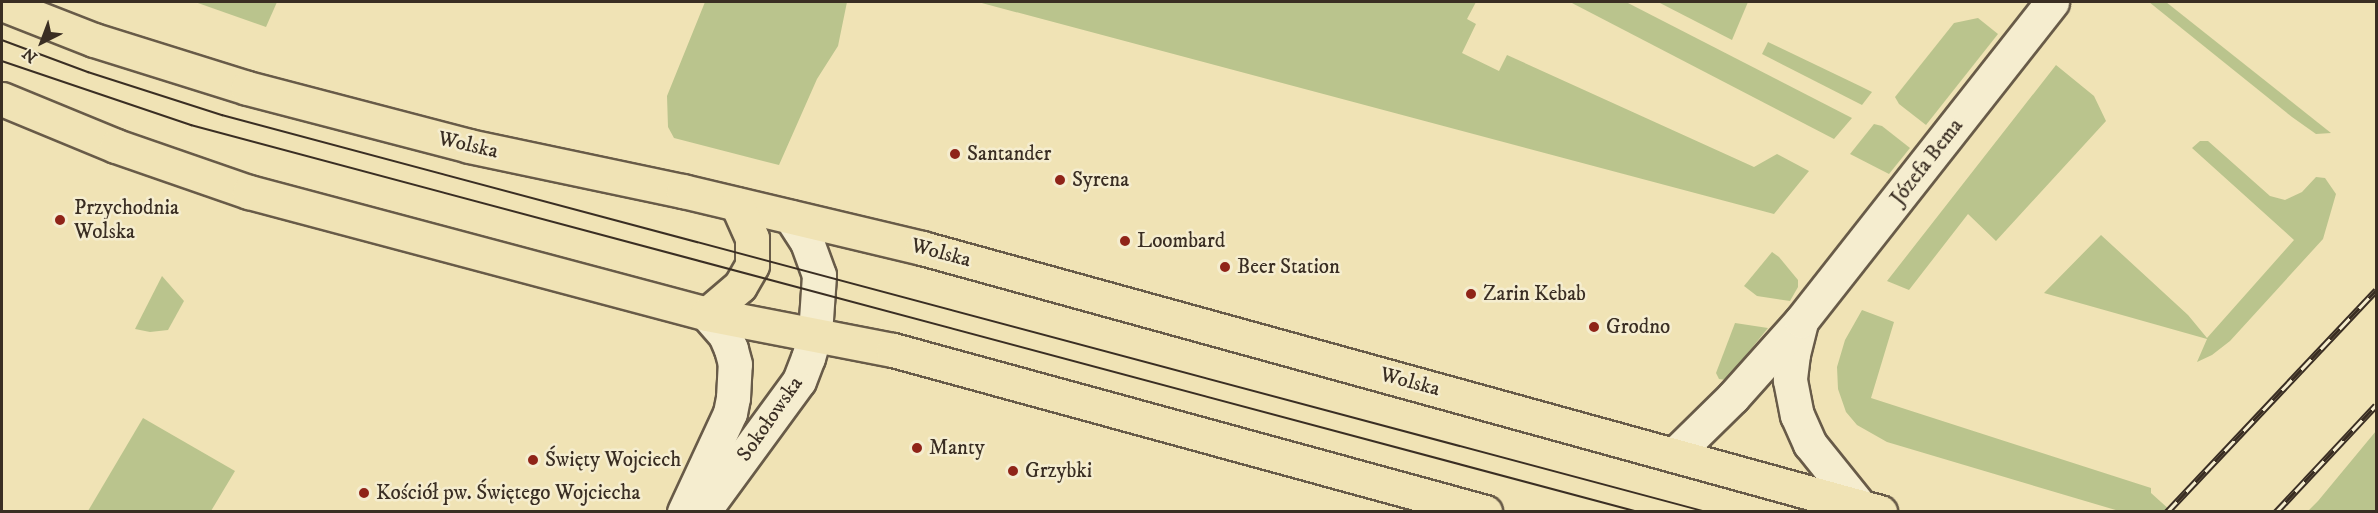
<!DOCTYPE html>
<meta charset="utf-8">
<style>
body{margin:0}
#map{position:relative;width:2378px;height:513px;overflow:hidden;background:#f0e3b5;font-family:"IM FELL DW Pica",serif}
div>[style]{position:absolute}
.green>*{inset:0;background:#bac48d}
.roads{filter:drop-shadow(2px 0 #685b48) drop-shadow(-2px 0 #685b48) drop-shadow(0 2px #685b48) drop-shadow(0 -2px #685b48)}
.minor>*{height:33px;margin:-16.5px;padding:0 16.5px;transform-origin:16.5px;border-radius:16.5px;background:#f5edcf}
.major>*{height:33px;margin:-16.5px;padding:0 16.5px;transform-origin:16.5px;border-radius:16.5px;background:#f0e3b5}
.tram>*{height:1.5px;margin:-0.75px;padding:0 0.75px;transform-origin:0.75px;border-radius:0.75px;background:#3a2e23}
.rail>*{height:7px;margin-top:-3.5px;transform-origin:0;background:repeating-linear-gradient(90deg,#f5edcf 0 14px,#3a2e23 0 28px);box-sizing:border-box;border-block:2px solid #3a2e23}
.dots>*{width:16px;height:16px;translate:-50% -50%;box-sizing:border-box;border:3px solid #f5edcf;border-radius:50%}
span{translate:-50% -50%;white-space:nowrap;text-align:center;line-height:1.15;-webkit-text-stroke:5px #f5edcf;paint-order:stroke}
.street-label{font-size:21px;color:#3a2e23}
.poi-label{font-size:21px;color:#3a2e23}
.left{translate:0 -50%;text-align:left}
.frame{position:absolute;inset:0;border:3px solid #3a2e23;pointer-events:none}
.north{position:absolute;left:12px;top:12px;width:60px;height:60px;-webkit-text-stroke:4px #f5edcf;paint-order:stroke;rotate:222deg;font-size:16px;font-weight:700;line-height:24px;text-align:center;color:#3a2e23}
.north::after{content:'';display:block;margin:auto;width:21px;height:27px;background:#3a2e23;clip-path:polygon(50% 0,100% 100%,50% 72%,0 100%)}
</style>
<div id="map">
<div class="green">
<i style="clip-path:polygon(195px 2px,277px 2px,266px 27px)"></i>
<i style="clip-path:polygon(705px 2px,847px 2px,838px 46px,817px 79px,779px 165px,674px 138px,668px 127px,667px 96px)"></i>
<i style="clip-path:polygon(978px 2px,1476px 2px,1467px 19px,1476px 24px,1462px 53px,1499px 71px,1507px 55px,1754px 167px,1777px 154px,1809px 171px,1774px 214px)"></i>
<i style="clip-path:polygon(1570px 2px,1626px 2px,1852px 118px,1834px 139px)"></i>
<i style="clip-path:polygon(1658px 2px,1748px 2px,1732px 40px)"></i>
<i style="clip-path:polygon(2149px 2px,2166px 2px,2331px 133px,2316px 134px,2292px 117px)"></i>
<i style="clip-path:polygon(1978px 18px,1998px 34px,1926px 125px,1899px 104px,1895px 97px,1954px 23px)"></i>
<i style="clip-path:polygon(1768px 42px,1862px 87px,1872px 92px,1862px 105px,1762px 54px)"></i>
<i style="clip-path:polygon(2056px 65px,2094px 96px,2106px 121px,1996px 241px,1968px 214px,1909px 290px,1887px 281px)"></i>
<i style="clip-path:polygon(1874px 124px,1882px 126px,1910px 148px,1889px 174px,1850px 154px)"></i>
<i style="clip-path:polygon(2200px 141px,2208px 141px,2270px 196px,2285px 200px,2302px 192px,2316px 177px,2325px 178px,2336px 194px,2323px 239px,2230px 341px,2212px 355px,2197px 362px,2207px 339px,2044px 293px,2101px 235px,2188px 315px,2207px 338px,2294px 240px,2192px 148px)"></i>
<i style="clip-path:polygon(1772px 252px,1779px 257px,1798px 280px,1798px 287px,1790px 301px,1757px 296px,1744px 286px)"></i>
<i style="clip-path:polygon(162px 276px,184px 301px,168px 330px,150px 332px,135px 329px)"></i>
<i style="clip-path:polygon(1862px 310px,1894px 322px,1871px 398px,2151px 488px,2151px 493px,2171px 511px,2119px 511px,1887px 442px,1857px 425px,1846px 412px,1838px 389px,1837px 367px,1845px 340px)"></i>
<i style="clip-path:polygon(1735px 323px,1768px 328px,1726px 380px,1719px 379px,1716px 373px)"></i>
<i style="clip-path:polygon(143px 418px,235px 471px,211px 511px,88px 511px)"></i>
<i style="clip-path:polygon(2376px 431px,2376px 511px,2308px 511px,2318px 501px)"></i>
</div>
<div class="roads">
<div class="minor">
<i style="left:1801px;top:322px;width:33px;rotate:104deg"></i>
<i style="left:1793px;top:354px;width:26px;rotate:97deg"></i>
<i style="left:1790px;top:380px;width:36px;rotate:79deg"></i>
<i style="left:1797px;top:415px;width:32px;rotate:66deg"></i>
<i style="left:1810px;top:444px;width:78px;rotate:51.2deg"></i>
<i style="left:1675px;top:454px;width:81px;rotate:-44.5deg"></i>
<i style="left:1733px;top:397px;width:102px;rotate:-48.2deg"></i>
<i style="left:1801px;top:321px;width:406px;rotate:-51.8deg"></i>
<i style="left:684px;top:512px;width:109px;rotate:-65.1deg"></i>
<i style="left:730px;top:413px;width:15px;rotate:-79deg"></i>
<i style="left:733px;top:398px;width:34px;rotate:-87deg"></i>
<i style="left:735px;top:364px;width:16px;rotate:-105deg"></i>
<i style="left:731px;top:349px;width:15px;rotate:-113deg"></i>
<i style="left:725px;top:335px;width:28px;rotate:-131deg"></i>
<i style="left:703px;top:512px;width:162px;rotate:-53.8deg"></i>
<i style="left:799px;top:381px;width:25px;rotate:-69deg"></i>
<i style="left:808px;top:358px;width:25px;rotate:-74deg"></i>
<i style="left:815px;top:334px;width:59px;rotate:-86.1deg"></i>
<i style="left:819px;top:275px;width:35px;rotate:-110deg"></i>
<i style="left:807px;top:242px;width:30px;rotate:-123deg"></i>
</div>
<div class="major">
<i style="left:2px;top:4px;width:99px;rotate:21.4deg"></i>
<i style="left:94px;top:40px;width:160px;rotate:17.4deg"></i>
<i style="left:247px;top:88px;width:229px;rotate:14.6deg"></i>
<i style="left:469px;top:146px;width:219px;rotate:11.9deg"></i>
<i style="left:683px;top:191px;width:246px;rotate:13.4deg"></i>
<i style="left:922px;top:248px;width:994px;rotate:15.41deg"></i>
<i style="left:2px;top:99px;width:123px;rotate:22.4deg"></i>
<i style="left:116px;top:146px;width:141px;rotate:19.1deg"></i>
<i style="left:249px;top:192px;width:474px;rotate:14.9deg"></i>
<i style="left:707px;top:314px;width:189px;rotate:11deg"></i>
<i style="left:893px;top:350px;width:614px;rotate:15.3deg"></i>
<i style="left:707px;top:314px;width:43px;rotate:-40.3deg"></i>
<i style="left:740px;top:286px;width:24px;rotate:-60deg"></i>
<i style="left:752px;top:265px;width:27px;rotate:-90deg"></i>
<i style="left:752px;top:238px;width:37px;rotate:-114deg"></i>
</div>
</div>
<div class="tram">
<i style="left:2px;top:40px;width:92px;rotate:20.4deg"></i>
<i style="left:88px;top:72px;width:141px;rotate:17.8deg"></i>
<i style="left:222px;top:115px;width:1537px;rotate:14.97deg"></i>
<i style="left:2px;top:61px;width:200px;rotate:18.7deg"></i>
<i style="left:191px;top:125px;width:1498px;rotate:14.97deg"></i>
</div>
<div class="rail">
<i style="left:2167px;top:512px;width:305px;rotate:-46.7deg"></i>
<i style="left:2276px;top:512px;width:146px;rotate:-46.9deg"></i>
</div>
<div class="dots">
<i style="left:955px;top:154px;background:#8f2418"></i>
<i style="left:1060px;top:180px;background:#8f2418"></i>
<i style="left:60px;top:220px;background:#8f2418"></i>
<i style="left:1125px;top:241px;background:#8f2418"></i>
<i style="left:1225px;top:267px;background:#8f2418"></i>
<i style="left:1471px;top:294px;background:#8f2418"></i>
<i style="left:1594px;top:327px;background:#8f2418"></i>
<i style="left:917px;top:448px;background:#8f2418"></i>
<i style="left:533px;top:460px;background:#8f2418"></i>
<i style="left:1013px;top:471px;background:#8f2418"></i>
<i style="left:364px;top:493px;background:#8f2418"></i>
</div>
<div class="street-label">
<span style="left:468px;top:145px;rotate:13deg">Wolska</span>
<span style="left:1927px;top:162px;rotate:-52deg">Józefa Bema</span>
<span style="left:941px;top:253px;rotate:15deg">Wolska</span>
<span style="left:1410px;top:382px;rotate:15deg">Wolska</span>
<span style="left:770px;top:419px;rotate:-55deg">Sokołowska</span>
</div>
<div class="poi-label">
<span class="left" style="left:967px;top:154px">Santander</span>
<span class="left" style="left:1072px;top:180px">Syrena</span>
<span class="left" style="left:74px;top:220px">Przychodnia<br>Wolska</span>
<span class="left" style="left:1137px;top:241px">Loombard</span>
<span class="left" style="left:1237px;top:267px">Beer Station</span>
<span class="left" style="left:1483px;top:294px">Zarin Kebab</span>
<span class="left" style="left:1606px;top:327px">Grodno</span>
<span class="left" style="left:929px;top:448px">Manty</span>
<span class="left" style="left:545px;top:460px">Święty Wojciech</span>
<span class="left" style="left:1025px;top:471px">Grzybki</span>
<span class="left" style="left:376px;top:493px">Kościół pw. Świętego Wojciecha</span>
</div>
<div class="frame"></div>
<div class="north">N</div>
</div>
